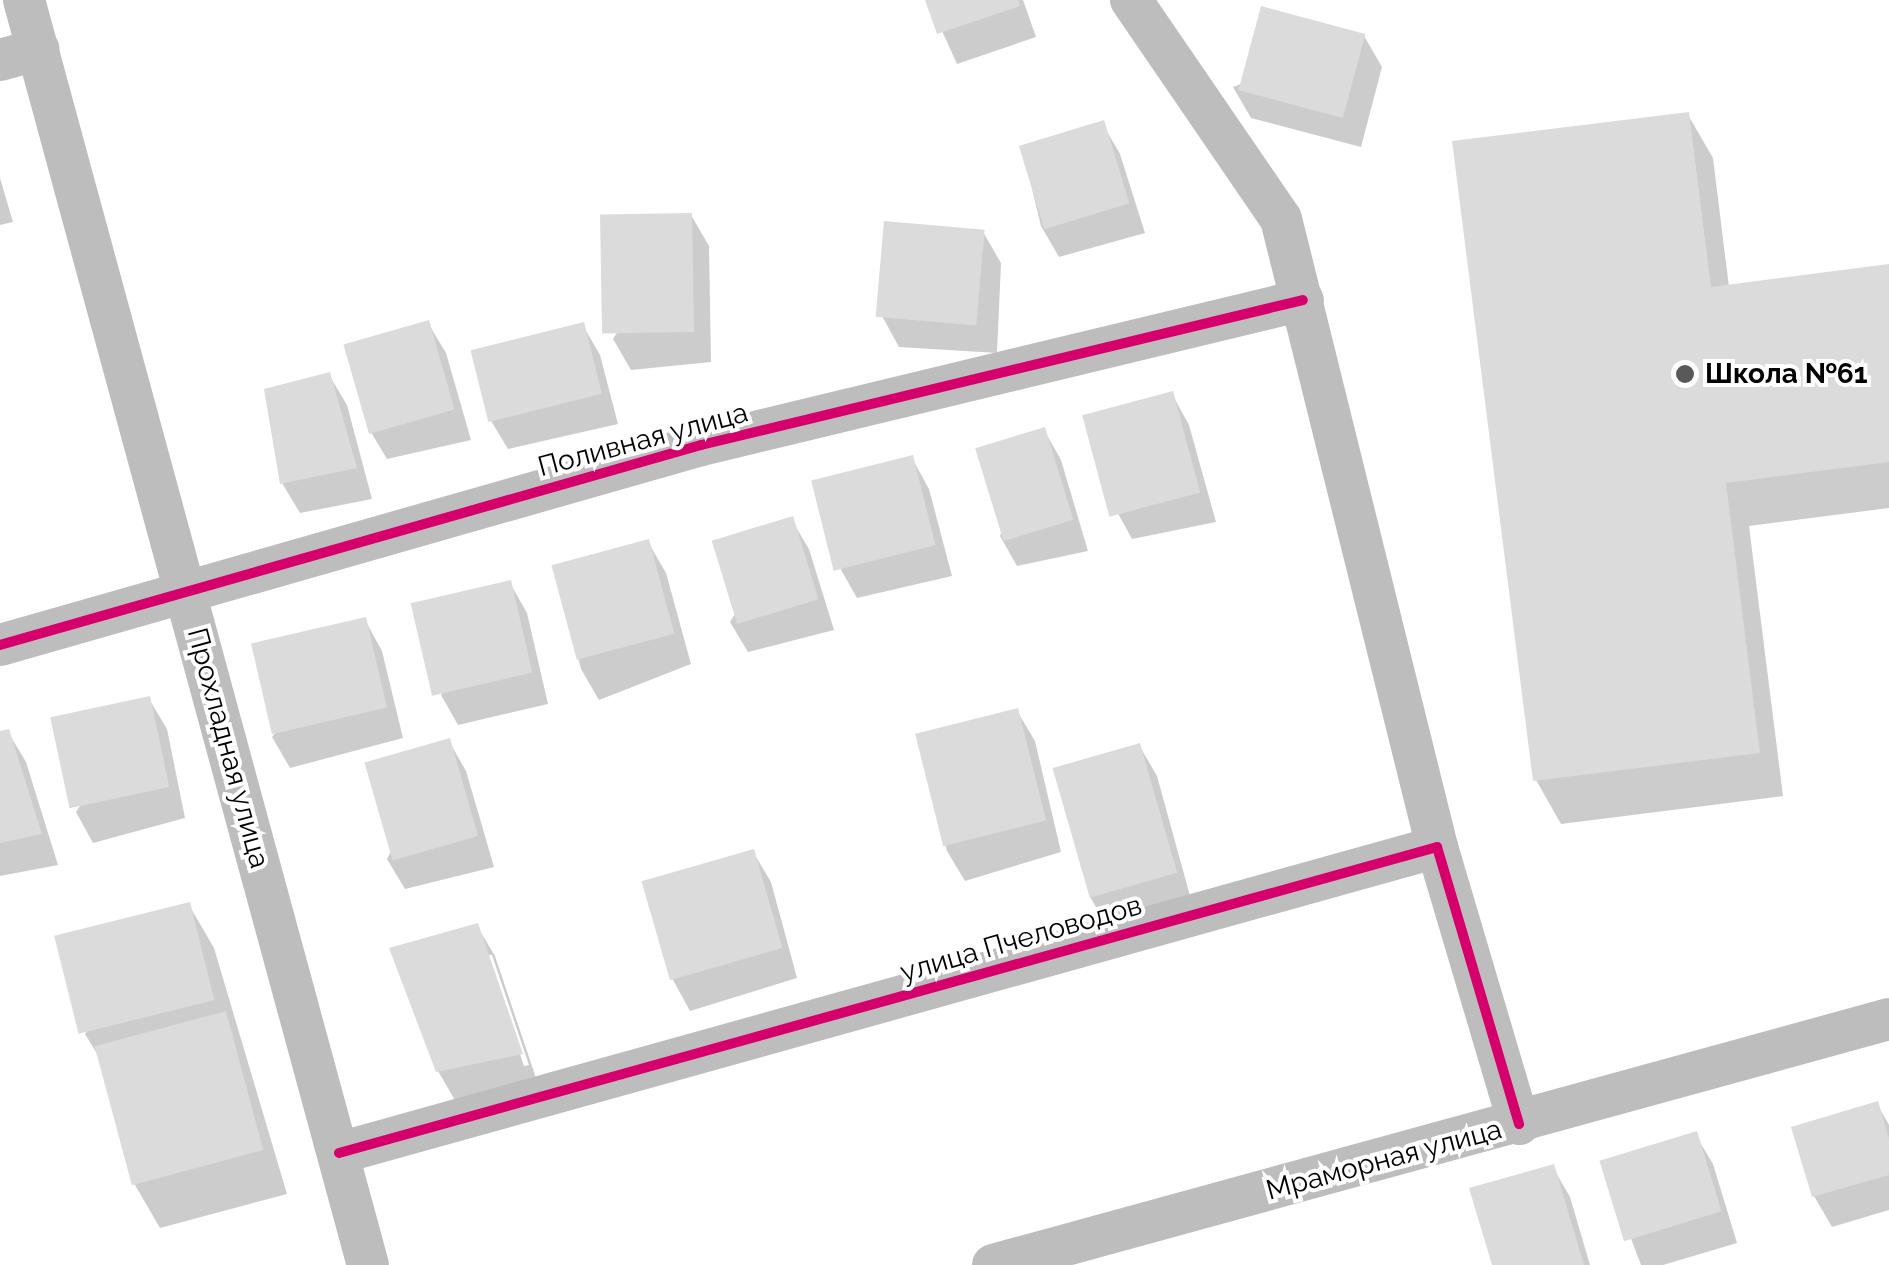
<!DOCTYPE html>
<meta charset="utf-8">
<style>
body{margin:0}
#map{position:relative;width:1889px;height:1265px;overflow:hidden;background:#fff;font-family:Raleway,sans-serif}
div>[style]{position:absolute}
.shadow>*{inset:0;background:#0003}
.building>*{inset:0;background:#dbdbdb;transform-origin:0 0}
.street>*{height:42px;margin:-21px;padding:0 21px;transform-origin:21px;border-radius:21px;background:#bdbdbd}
.cycleway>*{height:10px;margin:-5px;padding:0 5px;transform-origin:5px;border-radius:5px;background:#d6006c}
.dots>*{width:28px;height:28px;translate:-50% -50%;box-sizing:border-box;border:5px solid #fff;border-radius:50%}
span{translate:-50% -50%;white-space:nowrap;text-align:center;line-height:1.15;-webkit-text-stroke:8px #fff;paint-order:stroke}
.poi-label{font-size:28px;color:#000;font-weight:700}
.left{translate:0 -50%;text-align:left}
.street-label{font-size:28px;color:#000}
</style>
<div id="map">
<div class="shadow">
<i style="clip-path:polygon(928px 0,1023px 0,1036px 37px,957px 64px)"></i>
<i style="clip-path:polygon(1364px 36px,1382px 67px,1361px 147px,1251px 118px,1233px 87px)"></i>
<i style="clip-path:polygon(1688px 115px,1713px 158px,1729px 287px,1889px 266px,1889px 508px,1749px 526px,1783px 796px,1561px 824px,1536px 780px)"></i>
<i style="clip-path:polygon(1102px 123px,1120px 154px,1145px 233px,1059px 257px,1041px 226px,1022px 147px)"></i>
<i style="clip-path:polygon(0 178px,13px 222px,0 225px)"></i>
<i style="clip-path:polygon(691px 215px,709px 246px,711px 362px,631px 370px,613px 339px)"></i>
<i style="clip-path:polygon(983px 232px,1001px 263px,997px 353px,899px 347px,882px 316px)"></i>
<i style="clip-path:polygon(428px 323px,446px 353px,471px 440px,387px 459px,369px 429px)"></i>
<i style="clip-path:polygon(582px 324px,600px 355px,618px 424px,508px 449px,490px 419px)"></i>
<i style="clip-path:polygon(329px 375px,347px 405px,372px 499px,300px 513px,282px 483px)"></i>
<i style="clip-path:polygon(1172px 394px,1189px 425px,1216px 522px,1132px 539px,1115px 508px)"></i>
<i style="clip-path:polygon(1044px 430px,1061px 460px,1088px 551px,1017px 566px,1000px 536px)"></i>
<i style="clip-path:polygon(912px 458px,929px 489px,952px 576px,857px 598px,840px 568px)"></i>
<i style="clip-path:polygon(791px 519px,809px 549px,834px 630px,748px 652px,730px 622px)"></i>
<i style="clip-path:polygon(648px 542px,666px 573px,691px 664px,599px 700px,581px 669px,554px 567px)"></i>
<i style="clip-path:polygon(510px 583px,527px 613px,548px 704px,458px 725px,441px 695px)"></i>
<i style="clip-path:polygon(365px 620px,382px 651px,403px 738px,290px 768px,272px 737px)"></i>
<i style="clip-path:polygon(149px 699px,167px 729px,185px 818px,93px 843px,76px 812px)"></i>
<i style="clip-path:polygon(1017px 711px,1035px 741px,1061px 852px,965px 881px,947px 851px,918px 737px)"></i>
<i style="clip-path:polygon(8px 732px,26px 762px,58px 865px,0 876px,0 734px)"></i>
<i style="clip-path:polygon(449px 741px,466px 771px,494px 867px,405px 889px,387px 859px)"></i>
<i style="clip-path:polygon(1139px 745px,1157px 776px,1192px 903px,1107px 926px,1089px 895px)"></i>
<i style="clip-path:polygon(753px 852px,771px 882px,797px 978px,690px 1011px,673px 980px,645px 885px)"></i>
<i style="clip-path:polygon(189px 905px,214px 948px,287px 1194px,160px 1228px,135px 1185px,102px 1062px,85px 1034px)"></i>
<i style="clip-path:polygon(evenodd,477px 926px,495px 956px,538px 1084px,456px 1102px,438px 1071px,477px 926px,486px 955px,492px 955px,529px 1065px,524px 1066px,486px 955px)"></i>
<i style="clip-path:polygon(1877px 1104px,1889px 1125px,1889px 1210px,1832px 1227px,1814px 1196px,1794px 1129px)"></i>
<i style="clip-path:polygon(1695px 1134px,1713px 1164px,1737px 1243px,1663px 1265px,1641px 1265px,1602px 1162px)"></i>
<i style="clip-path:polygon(1552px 1166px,1570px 1197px,1590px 1265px,1495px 1265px)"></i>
</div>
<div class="building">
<i style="clip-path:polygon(925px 0,1018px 0,1020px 6px,937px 34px)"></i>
<i style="left:1261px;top:6px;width:108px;height:87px;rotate:15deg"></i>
<i style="clip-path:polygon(1689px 112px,1711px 287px,1889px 264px,1889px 462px,1726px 483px,1760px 753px,1533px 781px,1452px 141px)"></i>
<i style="left:1104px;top:120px;width:87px;height:89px;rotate:73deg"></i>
<i style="left:692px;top:213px;width:119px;height:92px;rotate:89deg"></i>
<i style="left:884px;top:221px;width:101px;height:96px;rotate:5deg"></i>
<i style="left:429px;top:320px;width:93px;height:89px;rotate:74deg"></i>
<i style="left:584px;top:322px;width:74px;height:117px;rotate:76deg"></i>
<i style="clip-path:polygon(330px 372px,357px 468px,280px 484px,264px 389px)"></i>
<i style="left:1173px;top:391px;width:105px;height:94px;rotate:75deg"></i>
<i style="left:1045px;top:427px;width:97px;height:73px;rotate:73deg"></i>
<i style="left:913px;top:455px;width:93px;height:105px;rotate:76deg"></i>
<i style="left:793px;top:516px;width:87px;height:85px;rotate:73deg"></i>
<i style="left:649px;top:539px;width:98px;height:101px;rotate:75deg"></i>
<i style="left:511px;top:580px;width:95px;height:103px;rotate:77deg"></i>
<i style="left:366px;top:617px;width:93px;height:118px;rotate:77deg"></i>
<i style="left:150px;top:696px;width:93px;height:102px;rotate:78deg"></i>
<i style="left:1018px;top:708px;width:116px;height:106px;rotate:76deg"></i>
<i style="clip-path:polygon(9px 729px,42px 834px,0 843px,0 731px)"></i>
<i style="left:450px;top:738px;width:102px;height:89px;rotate:74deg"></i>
<i style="left:1140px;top:743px;width:135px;height:91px;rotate:74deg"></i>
<i style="left:754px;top:849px;width:103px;height:117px;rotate:74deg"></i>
<i style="left:190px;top:902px;width:101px;height:140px;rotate:76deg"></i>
<i style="clip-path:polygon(478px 923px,523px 1054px,436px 1072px,389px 948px)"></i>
<i style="left:226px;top:1011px;width:144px;height:136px;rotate:75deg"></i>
<i style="clip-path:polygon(1878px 1101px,1889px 1139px,1889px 1175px,1812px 1197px,1791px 1127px)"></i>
<i style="left:1697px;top:1131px;width:84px;height:102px;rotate:73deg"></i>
<i style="clip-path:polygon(1554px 1164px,1584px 1265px,1492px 1265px,1469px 1188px)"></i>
</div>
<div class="street">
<i style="left:24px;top:0;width:1311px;rotate:74.79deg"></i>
<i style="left:1131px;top:0;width:265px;rotate:55.6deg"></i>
<i style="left:1281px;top:219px;width:647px;rotate:76.05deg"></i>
<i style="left:0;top:60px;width:40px;rotate:-16deg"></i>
<i style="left:0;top:645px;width:729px;rotate:-15.92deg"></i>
<i style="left:701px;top:445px;width:619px;rotate:-13.54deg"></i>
<i style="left:339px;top:1153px;width:1140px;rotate:-15.57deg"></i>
<i style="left:1437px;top:847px;width:289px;rotate:73.5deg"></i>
<i style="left:993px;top:1265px;width:929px;rotate:-15.35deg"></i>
</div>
<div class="cycleway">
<i style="left:0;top:645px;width:729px;rotate:-15.92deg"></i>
<i style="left:701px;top:445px;width:619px;rotate:-13.54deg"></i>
<i style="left:339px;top:1153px;width:1140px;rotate:-15.57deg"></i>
<i style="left:1437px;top:847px;width:289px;rotate:73.5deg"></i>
</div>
<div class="dots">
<i style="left:1685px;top:374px;background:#595959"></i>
</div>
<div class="poi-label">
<span class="left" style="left:1705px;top:374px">Школа №61</span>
</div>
<div class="street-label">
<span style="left:643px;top:440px;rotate:-15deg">Поливная улица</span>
<span style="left:228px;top:748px;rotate:75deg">Прохладная улица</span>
<span style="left:1021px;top:939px;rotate:-16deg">улица Пчеловодов</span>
<span style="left:1384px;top:1160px;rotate:-15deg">Мраморная улица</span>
</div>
</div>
